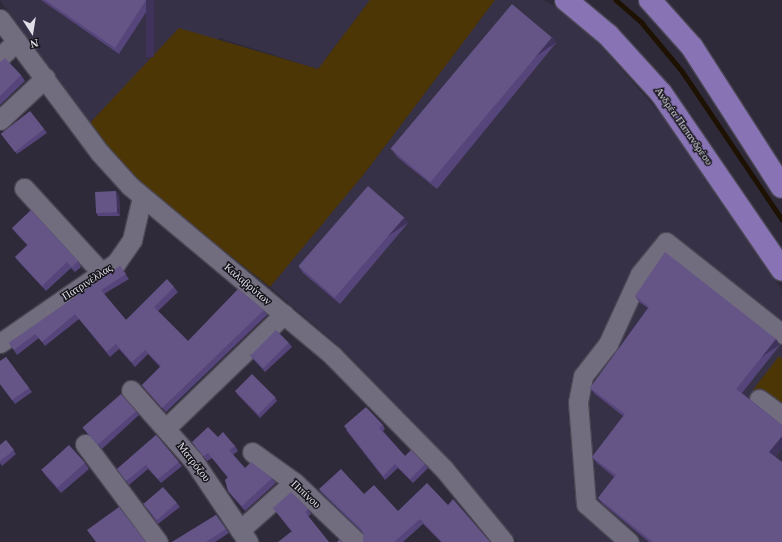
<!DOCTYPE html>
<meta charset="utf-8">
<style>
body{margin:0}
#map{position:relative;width:782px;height:542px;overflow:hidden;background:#2e2a39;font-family:"Times New Roman",serif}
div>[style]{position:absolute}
.built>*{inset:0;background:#363146}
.green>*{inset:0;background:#4d3606}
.stream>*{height:4.5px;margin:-2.25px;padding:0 2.25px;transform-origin:2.25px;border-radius:2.25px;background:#1d1201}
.roads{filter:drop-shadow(1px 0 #4b4754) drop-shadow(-1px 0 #4b4754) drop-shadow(0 1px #4b4754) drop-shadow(0 -1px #4b4754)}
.minor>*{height:19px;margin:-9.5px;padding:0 9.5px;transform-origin:9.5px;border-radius:9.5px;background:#716d7f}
.major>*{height:22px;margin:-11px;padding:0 11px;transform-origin:11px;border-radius:11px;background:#8873b5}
.wall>*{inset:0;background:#56457a}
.shaded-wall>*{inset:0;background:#40335b;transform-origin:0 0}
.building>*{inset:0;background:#655586;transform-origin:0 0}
span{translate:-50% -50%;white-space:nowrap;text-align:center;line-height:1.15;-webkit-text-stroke:3px #16141b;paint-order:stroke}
.street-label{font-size:11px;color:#e0dee8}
.north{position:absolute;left:12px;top:12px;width:40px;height:40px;-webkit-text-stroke:3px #16141b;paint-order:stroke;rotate:168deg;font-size:11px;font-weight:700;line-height:16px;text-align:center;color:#e0dee8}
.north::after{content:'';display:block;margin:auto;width:14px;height:18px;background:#e0dee8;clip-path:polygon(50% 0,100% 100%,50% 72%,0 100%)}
</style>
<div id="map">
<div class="built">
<i style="clip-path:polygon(0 0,370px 0,318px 69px,220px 38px,127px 85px,89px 124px)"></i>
<i style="clip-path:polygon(495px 0,543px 0,576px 17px,669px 124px,782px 290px,782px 542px,518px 542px,447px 457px,341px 348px,270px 287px,364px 174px)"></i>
</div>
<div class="green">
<i style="clip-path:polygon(370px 0,495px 0,364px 174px,270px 287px,144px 187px,118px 162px,89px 124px,179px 28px,318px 69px)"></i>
<i style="clip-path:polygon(779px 356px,782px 359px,782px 409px,753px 390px)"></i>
</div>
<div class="stream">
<i style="left:616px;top:0;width:35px;rotate:41deg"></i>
<i style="left:642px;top:23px;width:62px;rotate:50.2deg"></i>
<i style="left:682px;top:71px;width:179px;rotate:56deg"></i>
</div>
<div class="roads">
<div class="minor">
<i style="left:0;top:19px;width:167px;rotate:53.3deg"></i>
<i style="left:100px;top:153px;width:45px;rotate:47.7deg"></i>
<i style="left:130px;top:186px;width:265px;rotate:39.9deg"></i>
<i style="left:333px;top:356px;width:158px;rotate:45.5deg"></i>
<i style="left:444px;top:469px;width:94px;rotate:50.6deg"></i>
<i style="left:0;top:57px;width:23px;rotate:-43deg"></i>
<i style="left:0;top:120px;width:62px;rotate:-43deg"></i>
<i style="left:24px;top:188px;width:115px;rotate:47.5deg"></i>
<i style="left:0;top:343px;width:141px;rotate:-34.6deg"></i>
<i style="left:116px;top:263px;width:28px;rotate:-55deg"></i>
<i style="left:132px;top:240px;width:44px;rotate:-76.9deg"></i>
<i style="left:131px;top:390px;width:94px;rotate:48.5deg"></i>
<i style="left:193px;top:460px;width:99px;rotate:56.1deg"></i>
<i style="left:759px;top:399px;width:29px;rotate:36deg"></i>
<i style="left:166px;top:428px;width:164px;rotate:-44deg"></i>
<i style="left:85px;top:444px;width:122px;rotate:53.3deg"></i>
<i style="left:252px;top:452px;width:52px;rotate:35.5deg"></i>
<i style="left:294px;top:482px;width:87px;rotate:43.6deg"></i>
<i style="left:240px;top:530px;width:72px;rotate:-41.6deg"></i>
<i style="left:629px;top:542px;width:57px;rotate:-138.5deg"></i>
<i style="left:586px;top:504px;width:102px;rotate:-94.5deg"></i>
<i style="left:578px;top:402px;width:26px;rotate:-79deg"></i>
<i style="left:583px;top:376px;width:41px;rotate:-52deg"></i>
<i style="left:608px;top:344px;width:77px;rotate:-65.4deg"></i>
<i style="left:640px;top:274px;width:41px;rotate:-50.9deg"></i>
<i style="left:666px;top:242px;width:148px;rotate:38.4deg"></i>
</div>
<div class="major">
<i style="left:566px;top:0;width:55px;rotate:39.8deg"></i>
<i style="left:608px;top:35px;width:79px;rotate:47.6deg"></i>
<i style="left:661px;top:93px;width:214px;rotate:55.6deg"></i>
<i style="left:650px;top:0;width:63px;rotate:48.2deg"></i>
<i style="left:692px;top:47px;width:166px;rotate:57.3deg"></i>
</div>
</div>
<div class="wall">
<i style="clip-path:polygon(41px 0,154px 0,119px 54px)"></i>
<i style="clip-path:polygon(552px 37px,556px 43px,437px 189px,397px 157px,393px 151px)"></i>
<i style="clip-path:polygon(0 62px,21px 75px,25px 81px,0 105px)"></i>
<i style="clip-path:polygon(44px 129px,47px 133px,17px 154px,1px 134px)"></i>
<i style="clip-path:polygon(119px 195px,120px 216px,98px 216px,96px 212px)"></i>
<i style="clip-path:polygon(408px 223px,340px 304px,303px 273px,299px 267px)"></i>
<i style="clip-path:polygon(12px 228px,78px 261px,81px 267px,75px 272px,71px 268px,46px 291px,19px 262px,15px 257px,27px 245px,16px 233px)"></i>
<i style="clip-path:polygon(120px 266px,129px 279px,104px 294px,126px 320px,174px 287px,178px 292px,158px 311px,188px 341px,264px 310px,267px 315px,166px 412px,145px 389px,142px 385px,160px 367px,148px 354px,135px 367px,119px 349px,110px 357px,79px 319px,45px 346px,39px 338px,17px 355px,9px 343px)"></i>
<i style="clip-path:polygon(635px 296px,776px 339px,780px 345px,742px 393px,782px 425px,782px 448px,775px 457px,782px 542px,649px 542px,603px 504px,598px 498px,614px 477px,597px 463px,592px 457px,623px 416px,595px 394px,590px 388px,648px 308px,639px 302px)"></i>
<i style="clip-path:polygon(289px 343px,292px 347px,265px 372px,253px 359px,250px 355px)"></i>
<i style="clip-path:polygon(6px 357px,32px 392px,15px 404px,0 384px)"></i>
<i style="clip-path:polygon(235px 391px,275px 397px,277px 401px,260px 418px,238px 395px)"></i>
<i style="clip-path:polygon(136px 411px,139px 415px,102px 449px,87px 433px,84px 429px)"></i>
<i style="clip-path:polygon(383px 425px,385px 429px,383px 431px,405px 456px,425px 464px,428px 468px,413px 483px,398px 468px,385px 480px,346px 430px)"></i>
<i style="clip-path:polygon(156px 435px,182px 466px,161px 483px,148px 469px,129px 485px,117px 469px)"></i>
<i style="clip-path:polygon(218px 437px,235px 446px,238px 451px,233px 455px,245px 468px,272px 478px,276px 483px,245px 511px,232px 496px,228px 491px,228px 478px,212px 458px,207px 461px,196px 447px)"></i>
<i style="clip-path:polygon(6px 440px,16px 454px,2px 466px,0 463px,0 445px)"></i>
<i style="clip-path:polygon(85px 463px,89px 469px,61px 493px,45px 475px,41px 469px)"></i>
<i style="clip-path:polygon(319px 489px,364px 494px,398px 511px,448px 505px,490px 542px,441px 542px,423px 524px,403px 542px,363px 542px,364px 535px,363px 533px,322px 493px)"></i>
<i style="clip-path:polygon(143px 503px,177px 503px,180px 507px,158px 524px)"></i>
<i style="clip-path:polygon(273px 508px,308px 509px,311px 514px,291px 531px)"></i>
<i style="clip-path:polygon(216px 515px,229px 533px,215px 542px,172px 542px)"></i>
</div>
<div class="shaded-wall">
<i style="left:146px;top:0;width:8px;height:57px"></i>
<i style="left:552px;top:37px;width:7px;height:189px;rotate:56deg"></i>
<i style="clip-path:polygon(116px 191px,119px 195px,120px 216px,117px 212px)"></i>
<i style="left:404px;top:217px;width:7px;height:106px;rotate:56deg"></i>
<i style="left:776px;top:339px;width:7px;height:64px;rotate:56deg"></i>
<i style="clip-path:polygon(782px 436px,782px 448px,774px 458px,769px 452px)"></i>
</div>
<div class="building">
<i style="clip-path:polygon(45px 0,146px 0,115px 48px)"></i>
<i style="left:512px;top:4px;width:52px;height:189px;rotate:40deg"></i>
<i style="clip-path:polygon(5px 58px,21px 75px,0 96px,0 62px)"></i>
<i style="left:30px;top:111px;width:23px;height:37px;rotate:52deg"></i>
<i style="left:368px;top:186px;width:48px;height:106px;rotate:41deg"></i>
<i style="left:116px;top:191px;width:21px;height:21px;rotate:87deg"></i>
<i style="clip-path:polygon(31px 210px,78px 261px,72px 267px,67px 262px,42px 286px,15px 257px,28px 245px,12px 228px)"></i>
<i style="clip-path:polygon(665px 252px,776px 339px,736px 389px,782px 425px,782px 436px,769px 452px,782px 462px,782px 542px,653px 542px,598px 498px,616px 475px,592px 457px,625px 414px,590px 388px,649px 307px,635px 296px)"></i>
<i style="clip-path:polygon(120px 266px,126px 274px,101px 290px,126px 320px,167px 279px,174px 287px,154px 307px,188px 341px,238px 289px,264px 310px,162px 408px,142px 385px,161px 366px,145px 350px,132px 362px,116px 344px,107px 352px,75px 314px,42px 342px,35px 334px,14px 350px,9px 343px)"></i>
<i style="left:276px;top:330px;width:18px;height:36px;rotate:45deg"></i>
<i style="clip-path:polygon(6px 357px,29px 388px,12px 400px,0 384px,0 361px)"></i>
<i style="left:252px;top:374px;width:33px;height:24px;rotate:45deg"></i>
<i style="left:121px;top:394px;width:23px;height:51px;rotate:49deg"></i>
<i style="clip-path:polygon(366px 407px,383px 425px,379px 428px,405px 456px,411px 450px,425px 464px,410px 479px,395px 464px,383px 476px,344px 426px)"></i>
<i style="clip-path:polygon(208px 427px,218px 437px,223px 432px,235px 446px,229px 450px,245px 468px,251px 462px,272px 478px,242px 506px,228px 491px,225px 480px,228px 477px,208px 453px,203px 456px,192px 442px)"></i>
<i style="clip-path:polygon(156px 435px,179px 462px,158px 479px,146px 465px,126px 481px,117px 469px)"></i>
<i style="clip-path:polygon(6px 440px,14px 450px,0 461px,0 445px)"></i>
<i style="left:69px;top:445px;width:24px;height:37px;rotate:48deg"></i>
<i style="clip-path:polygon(341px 469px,364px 494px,374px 485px,398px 511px,427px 483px,448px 505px,453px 499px,490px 542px,442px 542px,420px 519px,394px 542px,363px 542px,364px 535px,361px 529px,319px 489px)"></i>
<i style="left:163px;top:487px;width:21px;height:26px;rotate:49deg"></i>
<i style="clip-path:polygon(291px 492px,308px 509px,305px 512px,329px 542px,278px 542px,292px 531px,273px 508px)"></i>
<i style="clip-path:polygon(119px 507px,146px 542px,96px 542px,87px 530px)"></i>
<i style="clip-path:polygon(216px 515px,226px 529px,206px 542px,172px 542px)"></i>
<i style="clip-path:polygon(340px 539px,343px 542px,337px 542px)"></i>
</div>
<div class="street-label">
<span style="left:684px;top:126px;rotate:55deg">Ανδρέα Παπανδρέου</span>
<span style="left:87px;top:282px;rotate:-33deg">Πατρινέλλας</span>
<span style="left:248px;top:284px;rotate:40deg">Καλαβρύτων</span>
<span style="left:194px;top:462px;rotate:52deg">Ματρόζου</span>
<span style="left:306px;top:494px;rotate:43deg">Πιπίνου</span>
</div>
<div class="north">N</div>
</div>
